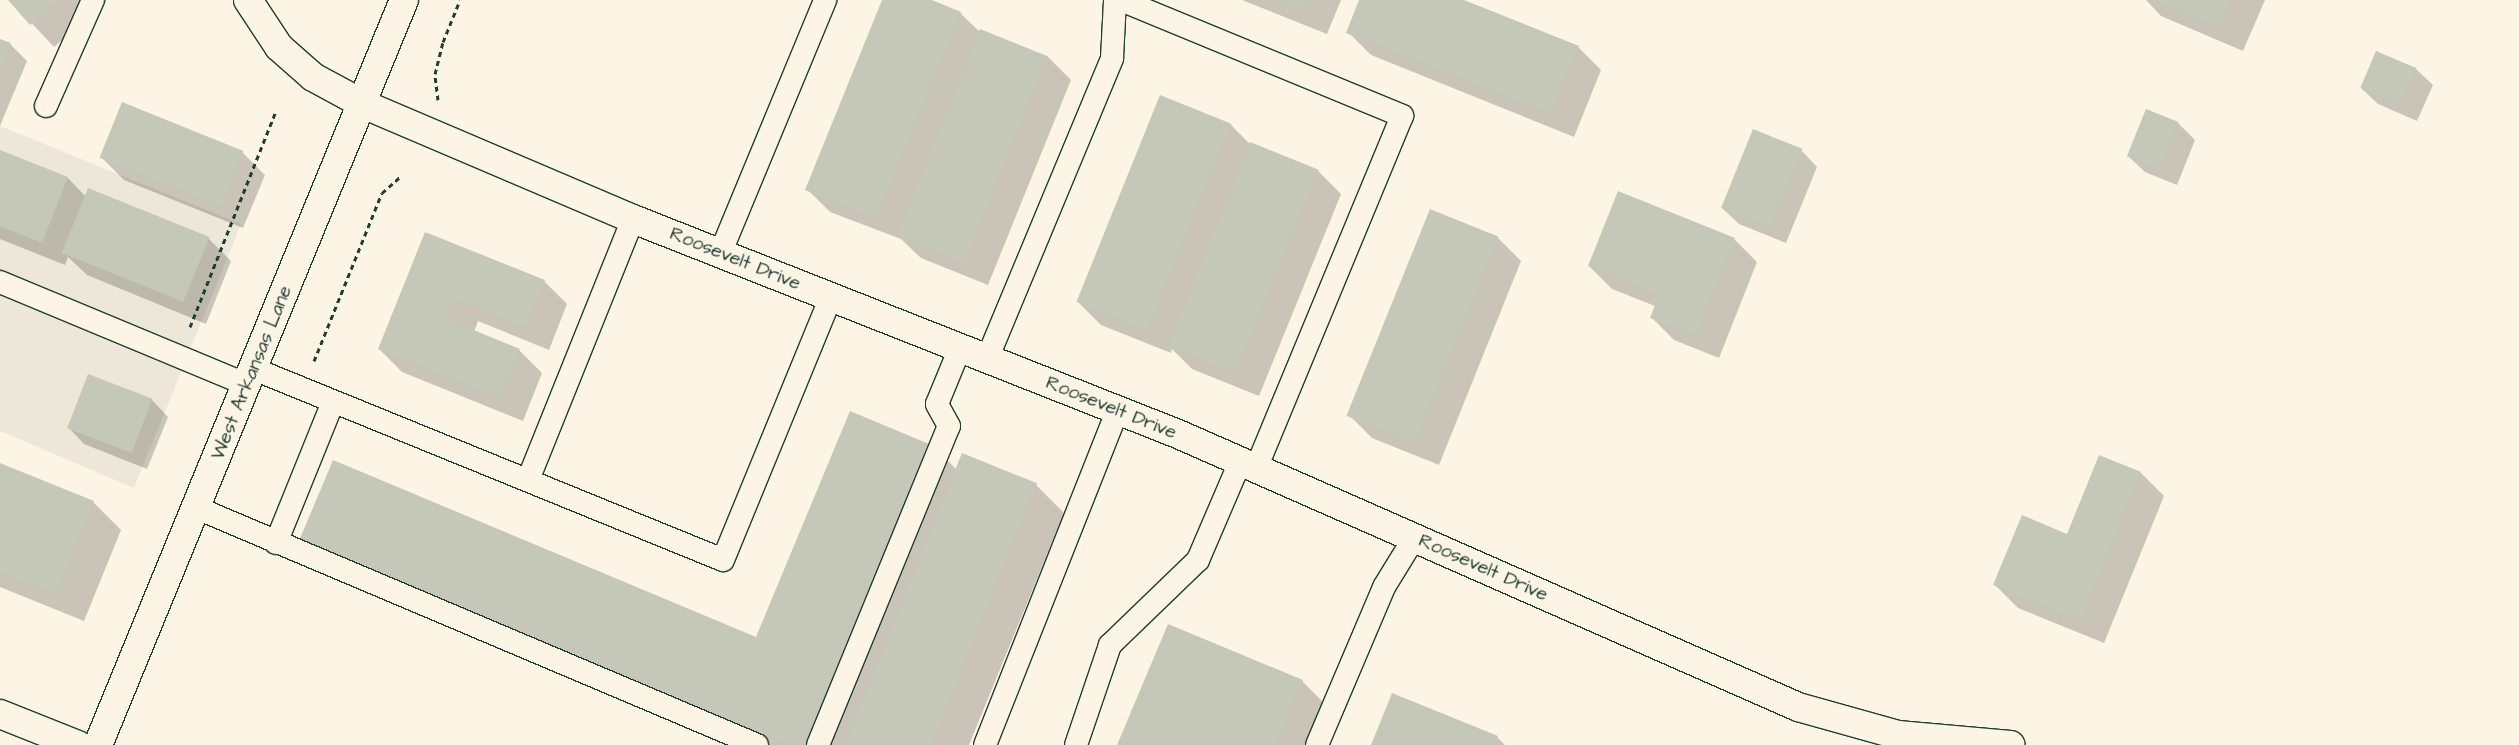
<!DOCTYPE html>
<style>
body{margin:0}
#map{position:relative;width:2519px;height:745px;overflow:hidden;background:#fcf5e5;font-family:"Architects Daughter",sans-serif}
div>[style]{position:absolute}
.built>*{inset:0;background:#ece7d8}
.shadow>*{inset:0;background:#0003}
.building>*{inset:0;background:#c5c7b9;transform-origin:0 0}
.path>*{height:3px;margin-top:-1.5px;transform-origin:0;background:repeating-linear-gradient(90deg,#1f3d34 0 5px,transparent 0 9px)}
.roads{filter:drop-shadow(1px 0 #1f3d34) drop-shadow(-1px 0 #1f3d34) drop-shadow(0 1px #1f3d34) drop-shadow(0 -1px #1f3d34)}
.lane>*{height:22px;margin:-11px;padding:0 11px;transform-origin:11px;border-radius:11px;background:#fcf5e5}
.street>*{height:28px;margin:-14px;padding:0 14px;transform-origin:14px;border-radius:14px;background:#fcf5e5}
.secondary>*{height:28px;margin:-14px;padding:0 14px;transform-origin:14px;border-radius:14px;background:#fcf5e5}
span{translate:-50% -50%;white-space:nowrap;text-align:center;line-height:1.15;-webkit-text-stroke:5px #fcf5e5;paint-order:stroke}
.street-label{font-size:19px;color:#1f3d34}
</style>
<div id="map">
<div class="built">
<i style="clip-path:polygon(0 126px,241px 224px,134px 488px,0 431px)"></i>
</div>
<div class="shadow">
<i style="clip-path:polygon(10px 0,91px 0,98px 9px,54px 47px)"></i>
<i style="clip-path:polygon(883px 0,928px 0,960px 13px,980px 32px,1048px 57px,1071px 80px,988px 285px,921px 258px,901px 239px,830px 212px,807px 189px)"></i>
<i style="clip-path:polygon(1242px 0,1341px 0,1327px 34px)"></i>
<i style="clip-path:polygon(1361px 0,1460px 0,1578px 47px,1601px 70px,1574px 137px,1371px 55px,1348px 32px)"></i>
<i style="clip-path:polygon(2146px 0,2265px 0,2243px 51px,2161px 16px)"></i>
<i style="clip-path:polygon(0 40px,10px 44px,27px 61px,0 126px)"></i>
<i style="clip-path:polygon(2416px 69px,2433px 85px,2417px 121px,2378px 104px,2361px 88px)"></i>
<i style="clip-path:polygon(1161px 97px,1231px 125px,1251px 145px,1318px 171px,1341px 194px,1259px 396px,1192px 369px,1172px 349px,1171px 353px,1101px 325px,1078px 302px)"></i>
<i style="clip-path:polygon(2178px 123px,2195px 140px,2177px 185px,2145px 172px,2128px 156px)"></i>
<i style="clip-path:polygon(1801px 150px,1817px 167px,1786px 243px,1739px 224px,1722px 208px)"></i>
<i style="clip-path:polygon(0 151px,68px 178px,86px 197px,208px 238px,231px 261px,206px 324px,87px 275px,68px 257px,65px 265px,0 239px)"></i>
<i style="clip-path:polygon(242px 152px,265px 175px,243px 228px,124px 180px,101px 157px)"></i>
<i style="clip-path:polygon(426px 234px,544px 281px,567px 304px,549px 350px,478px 321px,474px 332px,519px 350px,542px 373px,523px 421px,402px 372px,379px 349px)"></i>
<i style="clip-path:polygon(1498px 238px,1521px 261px,1439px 465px,1372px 438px,1349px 415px)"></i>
<i style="clip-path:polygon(1734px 239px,1757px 262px,1719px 358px,1674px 340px,1651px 317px,1655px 306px,1612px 289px,1589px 266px)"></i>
<i style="clip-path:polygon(89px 375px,152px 400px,168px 417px,147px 469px,84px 444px,68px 427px)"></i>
<i style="clip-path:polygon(934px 447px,957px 470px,1036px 485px,1064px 513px,969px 745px,751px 745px,328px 568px,757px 638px)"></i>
<i style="clip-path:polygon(0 464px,93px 502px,121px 530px,84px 621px,0 587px)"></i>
<i style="clip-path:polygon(2141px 473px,2164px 496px,2104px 643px,2018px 608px,1995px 585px,2068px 535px)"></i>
<i style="clip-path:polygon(1302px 681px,1330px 709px,1315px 745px,1119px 745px)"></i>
<i style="clip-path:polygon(1497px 737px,1505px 745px,1373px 745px)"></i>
</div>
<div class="building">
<i style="clip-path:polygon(8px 0,59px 0,30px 25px)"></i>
<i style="clip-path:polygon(882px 0,932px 0,961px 12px,877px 219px,805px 190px)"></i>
<i style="clip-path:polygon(1274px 0,1309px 0,1304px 12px)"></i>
<i style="clip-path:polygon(1359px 0,1464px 0,1579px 46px,1551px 115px,1346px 33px)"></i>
<i style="clip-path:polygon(2153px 0,2232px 0,2220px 29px)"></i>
<i style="left:980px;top:29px;width:73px;height:223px;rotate:22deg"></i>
<i style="clip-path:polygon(0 39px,11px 43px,0 70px)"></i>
<i style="left:2376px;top:51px;width:44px;height:40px;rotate:23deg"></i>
<i style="left:1160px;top:95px;width:77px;height:223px;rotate:22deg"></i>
<i style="left:122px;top:102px;width:131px;height:60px;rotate:22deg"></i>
<i style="left:2146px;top:109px;width:35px;height:51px;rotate:22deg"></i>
<i style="left:1753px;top:129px;width:53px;height:85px;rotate:22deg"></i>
<i style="left:1250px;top:142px;width:74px;height:220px;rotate:22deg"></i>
<i style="clip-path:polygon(0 150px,68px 177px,42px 243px,0 226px)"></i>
<i style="left:88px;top:188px;width:131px;height:70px;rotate:22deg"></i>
<i style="clip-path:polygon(1618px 191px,1735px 238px,1696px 336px,1650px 318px,1659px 295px,1588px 266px)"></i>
<i style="left:1430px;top:209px;width:74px;height:223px;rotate:22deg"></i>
<i style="clip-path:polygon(425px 232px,545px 280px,526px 328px,455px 299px,447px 319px,520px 349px,500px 398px,378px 349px)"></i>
<i style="left:88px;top:374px;width:69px;height:58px;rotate:21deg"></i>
<i style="clip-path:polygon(850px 411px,934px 446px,809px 745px,788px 745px,299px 541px,333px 460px,756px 637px)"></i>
<i style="left:962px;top:453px;width:81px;height:315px;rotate:22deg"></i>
<i style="clip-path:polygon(2099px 455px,2141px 472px,2081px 621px,1993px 585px,2022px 515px,2067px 534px)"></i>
<i style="clip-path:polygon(0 463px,94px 501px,56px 594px,0 572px)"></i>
<i style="clip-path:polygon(1168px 624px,1303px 680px,1276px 745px,1117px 745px)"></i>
<i style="clip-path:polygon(1392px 693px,1498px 736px,1494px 745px,1371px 745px)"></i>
</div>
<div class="path">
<i style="left:438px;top:100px;width:26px;rotate:-97deg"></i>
<i style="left:435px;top:74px;width:33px;rotate:-76deg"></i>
<i style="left:443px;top:42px;width:45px;rotate:-68deg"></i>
<i style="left:190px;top:327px;width:232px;rotate:-68.3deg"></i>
<i style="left:314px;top:361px;width:181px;rotate:-68deg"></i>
<i style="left:382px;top:193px;width:25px;rotate:-42deg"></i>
</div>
<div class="roads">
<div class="lane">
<i style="left:1121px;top:0;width:304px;rotate:22.4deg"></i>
<i style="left:1402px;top:116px;width:382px;rotate:112.5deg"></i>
<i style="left:46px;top:106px;width:116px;rotate:-66.1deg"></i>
<i style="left:720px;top:254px;width:275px;rotate:-67.5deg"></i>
<i style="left:0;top:282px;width:268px;rotate:22.6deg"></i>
<i style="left:987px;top:359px;width:326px;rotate:-67.4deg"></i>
<i style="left:1112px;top:58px;width:58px;rotate:-87deg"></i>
<i style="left:254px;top:369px;width:506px;rotate:22.16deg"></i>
<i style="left:723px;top:560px;width:284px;rotate:-67.7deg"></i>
<i style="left:528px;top:480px;width:281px;rotate:-68.1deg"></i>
<i style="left:197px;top:508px;width:608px;rotate:22.94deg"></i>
<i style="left:276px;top:543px;width:152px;rotate:-68deg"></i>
<i style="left:818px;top:745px;width:345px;rotate:-67.7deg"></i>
<i style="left:949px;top:426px;width:25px;rotate:-119deg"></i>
<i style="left:937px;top:404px;width:61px;rotate:-67.7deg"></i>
<i style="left:985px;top:745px;width:359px;rotate:-68.4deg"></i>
<i style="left:1076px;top:745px;width:106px;rotate:-71.2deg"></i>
<i style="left:1110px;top:645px;width:122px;rotate:-44deg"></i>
<i style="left:1198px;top:560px;width:107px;rotate:-66.8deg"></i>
<i style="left:1317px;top:745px;width:172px;rotate:-67deg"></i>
<i style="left:1384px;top:587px;width:57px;rotate:-58.5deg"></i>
</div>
<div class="street">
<i style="left:0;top:714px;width:84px;rotate:21.7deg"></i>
</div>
<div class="secondary">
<i style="left:248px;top:0;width:56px;rotate:56.6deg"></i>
<i style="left:279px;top:47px;width:45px;rotate:41.4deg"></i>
<i style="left:313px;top:77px;width:57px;rotate:28.4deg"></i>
<i style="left:363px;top:104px;width:293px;rotate:23.1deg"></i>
<i style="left:633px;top:219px;width:586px;rotate:21.53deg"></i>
<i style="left:1178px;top:434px;width:677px;rotate:23.76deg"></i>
<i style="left:1798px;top:707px;width:104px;rotate:15.6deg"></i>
<i style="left:1898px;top:735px;width:113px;rotate:5.1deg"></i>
<i style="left:98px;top:745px;width:805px;rotate:-67.67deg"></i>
</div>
</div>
<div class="street-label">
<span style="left:735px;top:259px;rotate:22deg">Roosevelt Drive</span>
<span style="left:252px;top:373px;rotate:-68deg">West Arkansas Lane</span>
<span style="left:1111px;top:408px;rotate:22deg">Roosevelt Drive</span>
<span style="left:1483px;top:568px;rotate:24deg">Roosevelt Drive</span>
</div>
</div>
